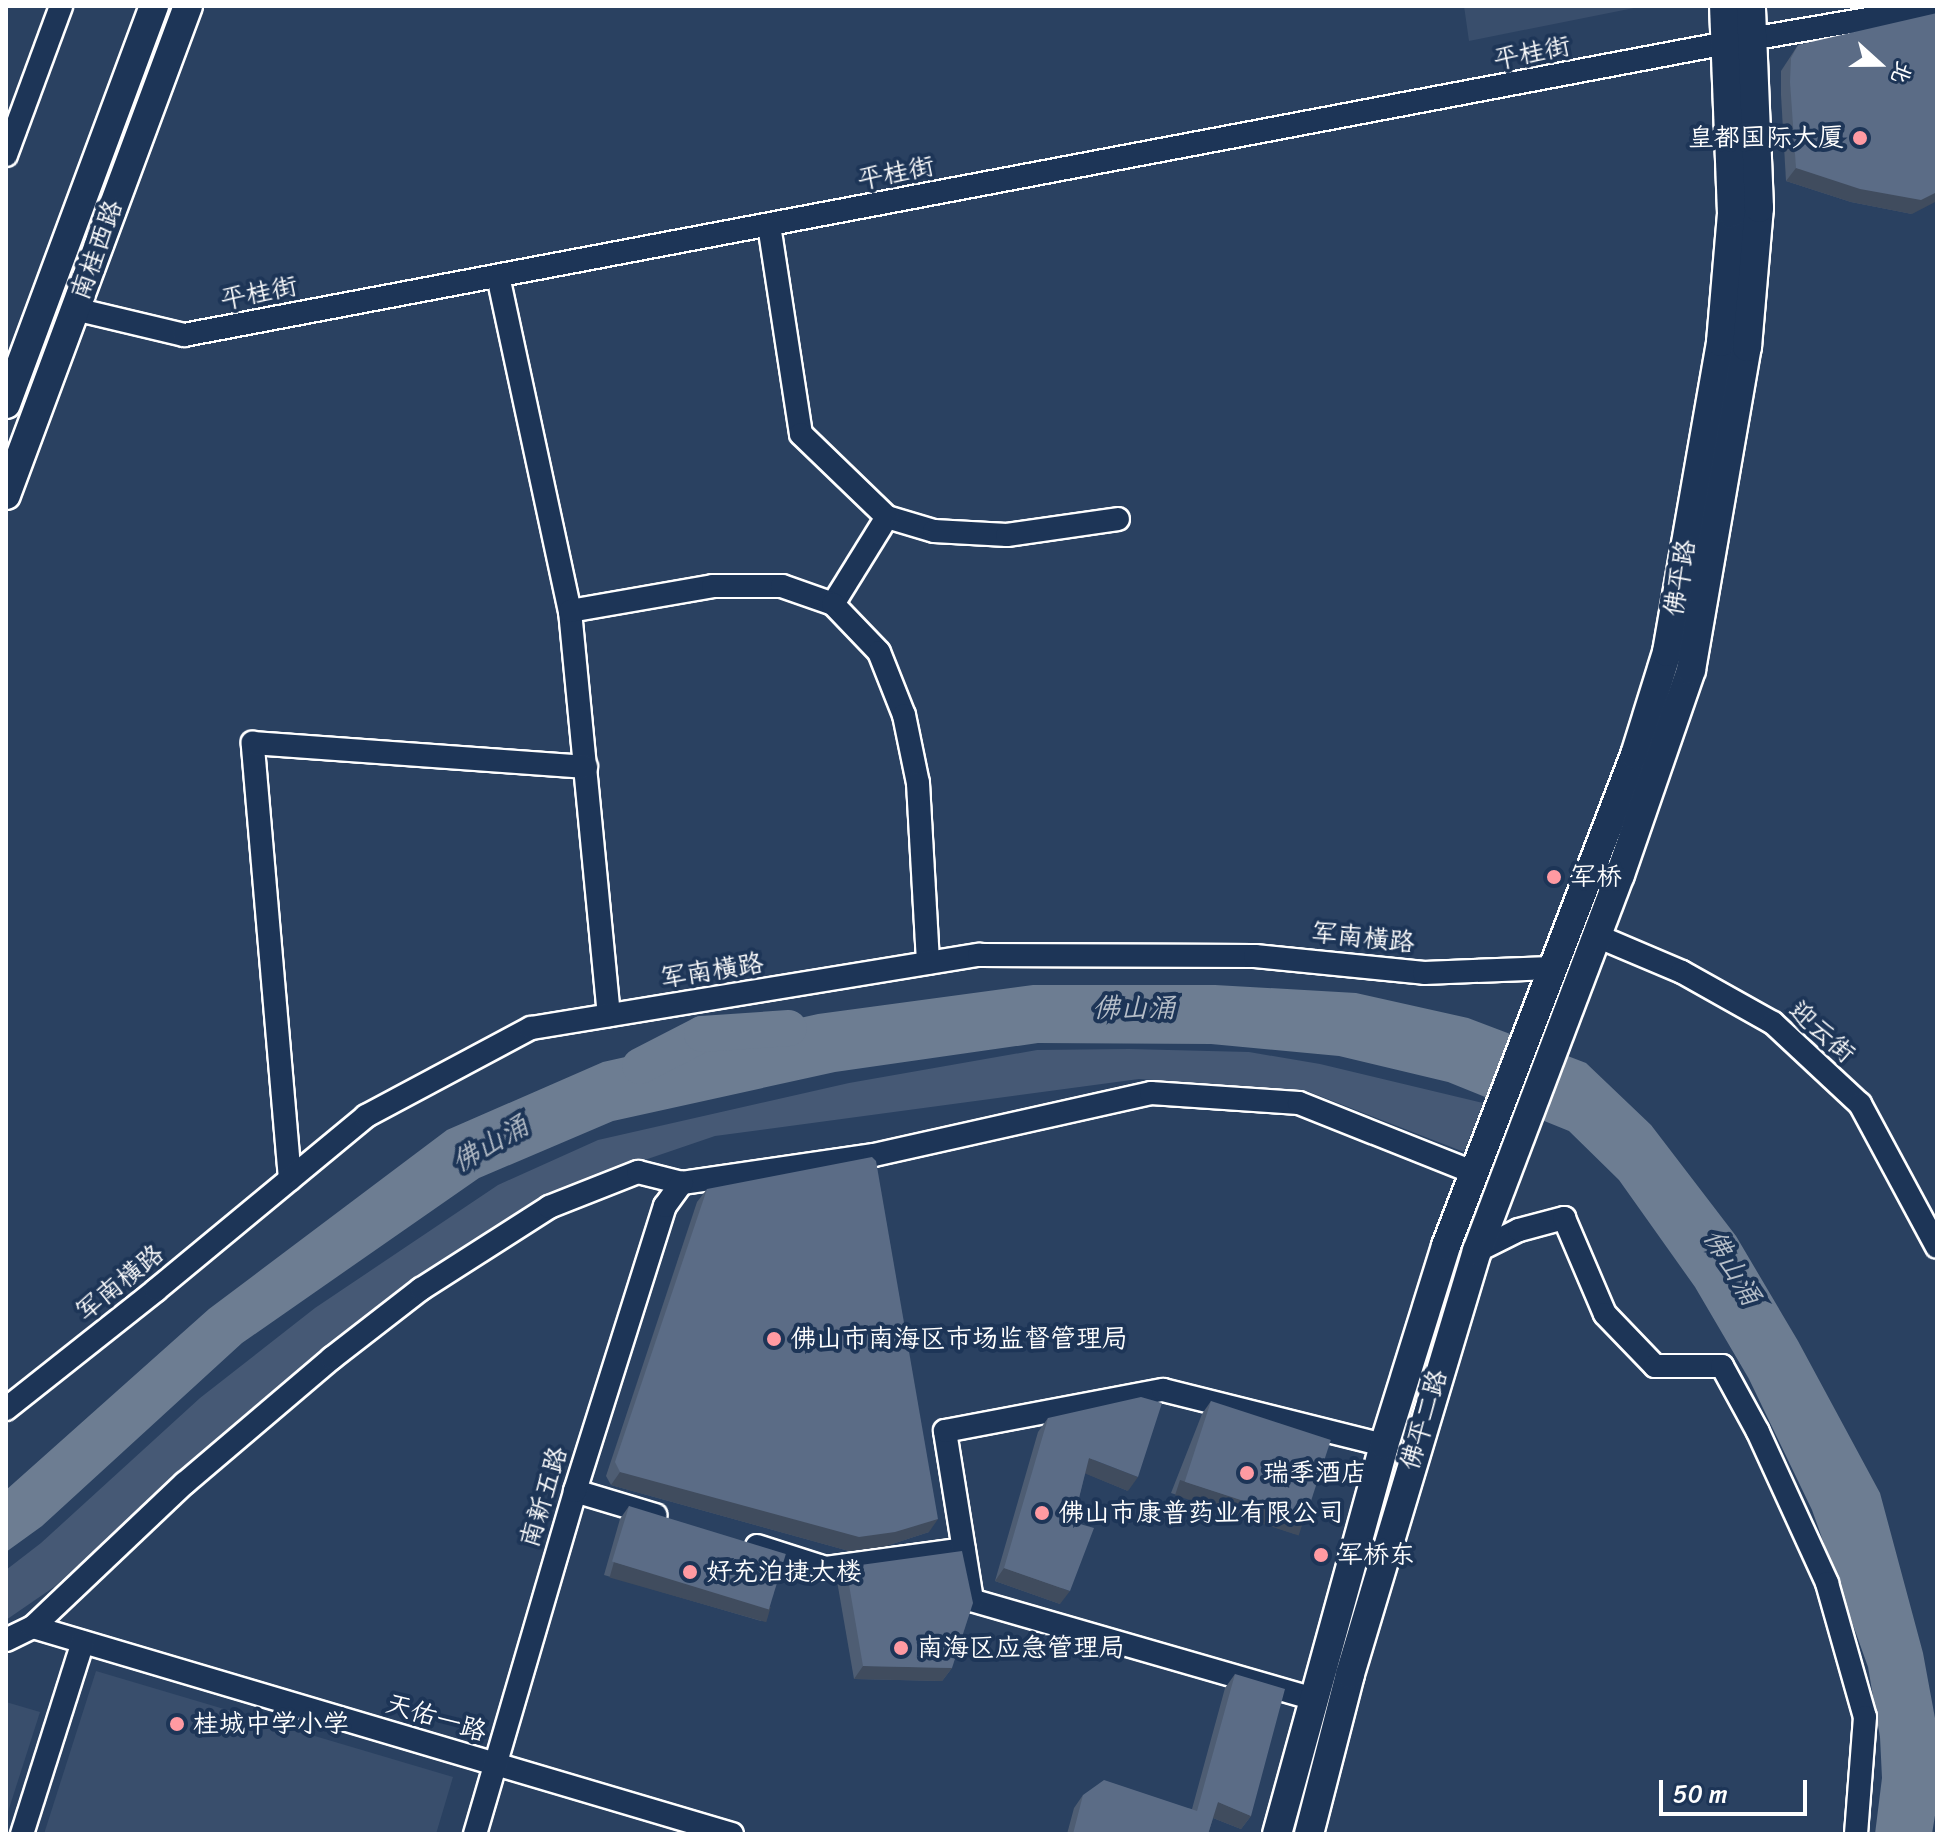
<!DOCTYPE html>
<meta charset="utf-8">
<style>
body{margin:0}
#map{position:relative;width:1943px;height:1840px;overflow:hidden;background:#2a4161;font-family:Sriracha,"LXGW WenKai TC",sans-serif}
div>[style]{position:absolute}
.built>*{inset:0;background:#394e6c}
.green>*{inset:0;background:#465975}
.water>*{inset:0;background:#6d7d92}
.river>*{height:36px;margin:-18px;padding:0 18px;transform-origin:18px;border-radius:18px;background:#6d7d92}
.roads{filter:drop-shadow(2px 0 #fff) drop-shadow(-2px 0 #fff) drop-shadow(0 2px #fff) drop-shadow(0 -2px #fff)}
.minor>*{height:22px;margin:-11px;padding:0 11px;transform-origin:11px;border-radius:11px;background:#1d3557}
.major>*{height:28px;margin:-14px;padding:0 14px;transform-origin:14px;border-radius:14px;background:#1d3557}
.wall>*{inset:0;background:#4e5d73}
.shaded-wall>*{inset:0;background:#404c5e;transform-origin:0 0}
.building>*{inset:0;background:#5b6c86;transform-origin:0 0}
.dots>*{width:22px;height:22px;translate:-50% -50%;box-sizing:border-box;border:4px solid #1d3557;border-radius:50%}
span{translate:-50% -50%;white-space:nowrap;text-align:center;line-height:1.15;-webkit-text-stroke:8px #1d3557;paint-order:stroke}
.street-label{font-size:26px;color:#fff}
.poi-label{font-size:26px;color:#fff}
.right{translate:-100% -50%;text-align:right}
.left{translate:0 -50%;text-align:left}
.water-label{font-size:28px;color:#b6bec8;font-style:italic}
.frame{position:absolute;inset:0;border:8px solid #fff;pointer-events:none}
.north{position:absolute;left:1839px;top:24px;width:80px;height:80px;-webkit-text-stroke:6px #1d3557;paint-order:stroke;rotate:111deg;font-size:22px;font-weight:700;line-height:32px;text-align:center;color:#fff}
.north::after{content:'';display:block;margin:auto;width:28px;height:36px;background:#fff;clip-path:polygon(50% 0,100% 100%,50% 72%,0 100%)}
.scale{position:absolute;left:1659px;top:1780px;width:148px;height:36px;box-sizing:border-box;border:4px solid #fff;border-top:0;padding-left:10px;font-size:24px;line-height:28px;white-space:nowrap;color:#fff;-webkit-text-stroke:6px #1d3557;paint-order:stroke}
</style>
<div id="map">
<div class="built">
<i style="clip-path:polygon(1464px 6px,1644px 6px,1469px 41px)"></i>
<i style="clip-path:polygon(96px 1671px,453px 1777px,436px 1834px,44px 1834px)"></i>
<i style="clip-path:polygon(6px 1702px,40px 1712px,6px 1818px)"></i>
</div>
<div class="green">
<i style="clip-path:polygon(1129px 1049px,1249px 1052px,1320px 1064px,1483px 1103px,1464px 1152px,1307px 1091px,1139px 1079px,715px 1136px,542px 1195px,379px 1305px,234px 1426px,54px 1587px,6px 1620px,6px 1570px,41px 1543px,200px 1398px,315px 1308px,498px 1185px,598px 1140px,849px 1083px,1037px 1050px)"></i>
</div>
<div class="water">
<i style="clip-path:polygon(1033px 985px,1215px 985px,1356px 993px,1468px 1018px,1586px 1063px,1651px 1125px,1736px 1236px,1798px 1341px,1880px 1493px,1923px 1653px,1937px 1729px,1937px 1803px,1932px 1834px,1875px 1834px,1882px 1778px,1880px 1737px,1868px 1667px,1812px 1510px,1749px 1379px,1695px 1287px,1619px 1180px,1569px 1131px,1448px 1082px,1339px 1056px,1211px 1044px,1038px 1043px,835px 1072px,613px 1121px,479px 1178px,242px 1343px,42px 1526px,6px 1552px,6px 1490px,209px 1309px,447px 1130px,603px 1062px,818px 1014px)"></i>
</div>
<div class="river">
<i style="left:640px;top:1066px;width:70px;rotate:-27.3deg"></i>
<i style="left:702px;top:1034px;width:87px;rotate:-3.9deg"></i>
</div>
<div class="roads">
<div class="minor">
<i style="left:6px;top:155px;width:159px;rotate:-69.7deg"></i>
<i style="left:769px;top:225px;width:211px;rotate:81.3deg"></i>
<i style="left:801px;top:434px;width:120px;rotate:44deg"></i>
<i style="left:887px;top:517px;width:49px;rotate:16.6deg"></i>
<i style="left:934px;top:531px;width:73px;rotate:3.1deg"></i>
<i style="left:1007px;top:535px;width:112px;rotate:-8.2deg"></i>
<i style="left:498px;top:276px;width:343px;rotate:77.9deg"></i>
<i style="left:570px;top:611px;width:406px;rotate:84.5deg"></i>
<i style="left:75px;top:309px;width:112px;rotate:13.4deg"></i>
<i style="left:184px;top:335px;width:1570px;rotate:-10.72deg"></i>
<i style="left:1727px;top:43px;width:213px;rotate:-9.7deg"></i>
<i style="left:833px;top:604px;width:102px;rotate:-58.2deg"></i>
<i style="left:570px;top:611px;width:145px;rotate:-9.9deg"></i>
<i style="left:713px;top:586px;width:69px"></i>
<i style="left:782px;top:586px;width:54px;rotate:19.4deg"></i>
<i style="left:833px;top:604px;width:66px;rotate:46.2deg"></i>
<i style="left:879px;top:652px;width:68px;rotate:68.4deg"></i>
<i style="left:904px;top:715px;width:69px;rotate:78.4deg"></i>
<i style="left:918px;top:783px;width:180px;rotate:86.8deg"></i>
<i style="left:1597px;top:936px;width:92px;rotate:23deg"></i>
<i style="left:1682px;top:972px;width:104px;rotate:29.3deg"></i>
<i style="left:1773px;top:1023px;width:119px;rotate:43deg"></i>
<i style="left:1860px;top:1104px;width:162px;rotate:61.7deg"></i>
<i style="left:290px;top:1179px;width:438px;rotate:-94.9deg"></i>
<i style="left:253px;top:743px;width:334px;rotate:4.1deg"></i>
<i style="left:1477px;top:1251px;width:47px;rotate:-26.6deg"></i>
<i style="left:1519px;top:1230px;width:47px;rotate:-14.9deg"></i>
<i style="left:1564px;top:1218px;width:104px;rotate:66.9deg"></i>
<i style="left:1605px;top:1314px;width:72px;rotate:46.1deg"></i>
<i style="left:1655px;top:1366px;width:67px"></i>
<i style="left:1722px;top:1366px;width:75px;rotate:61.4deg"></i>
<i style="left:1758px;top:1432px;width:166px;rotate:65.4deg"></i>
<i style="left:1827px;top:1583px;width:139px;rotate:74.2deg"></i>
<i style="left:1865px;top:1717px;width:117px;rotate:94.4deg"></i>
<i style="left:6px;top:1409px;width:191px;rotate:-38.4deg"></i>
<i style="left:156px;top:1290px;width:273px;rotate:-39.6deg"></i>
<i style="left:366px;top:1116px;width:187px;rotate:-28.1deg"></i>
<i style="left:531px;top:1028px;width:454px;rotate:-9.3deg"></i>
<i style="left:979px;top:955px;width:276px;rotate:0.2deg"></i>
<i style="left:1255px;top:956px;width:170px;rotate:5.7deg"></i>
<i style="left:1424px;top:973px;width:127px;rotate:-2.3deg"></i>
<i style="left:575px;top:1491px;width:84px;rotate:16.7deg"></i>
<i style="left:757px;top:1546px;width:72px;rotate:17.7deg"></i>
<i style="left:826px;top:1568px;width:139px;rotate:-7.8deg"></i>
<i style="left:33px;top:1627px;width:729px;rotate:16.5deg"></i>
<i style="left:6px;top:1640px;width:30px;rotate:-26deg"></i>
<i style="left:33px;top:1627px;width:209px;rotate:-43.5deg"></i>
<i style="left:185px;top:1483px;width:193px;rotate:-40.4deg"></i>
<i style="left:332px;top:1358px;width:113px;rotate:-37.8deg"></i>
<i style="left:421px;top:1289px;width:152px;rotate:-32.6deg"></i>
<i style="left:549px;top:1207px;width:96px;rotate:-21.5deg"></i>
<i style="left:638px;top:1172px;width:45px;rotate:14deg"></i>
<i style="left:682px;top:1183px;width:194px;rotate:-8.3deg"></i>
<i style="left:874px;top:1155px;width:284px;rotate:-12.6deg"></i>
<i style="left:1151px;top:1093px;width:148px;rotate:3.9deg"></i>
<i style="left:1299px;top:1103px;width:186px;rotate:21.7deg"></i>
<i style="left:1314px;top:1699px;width:356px;rotate:-163.9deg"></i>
<i style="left:972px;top:1600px;width:171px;rotate:-99.1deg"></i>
<i style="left:945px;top:1431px;width:222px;rotate:-10.7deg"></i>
<i style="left:1163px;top:1390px;width:228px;rotate:14deg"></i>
<i style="left:22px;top:1834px;width:201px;rotate:-72.4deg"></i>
<i style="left:475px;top:1834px;width:357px;rotate:-73.7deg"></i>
<i style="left:575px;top:1491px;width:299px;rotate:-72.5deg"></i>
<i style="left:665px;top:1206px;width:29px;rotate:-54deg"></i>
</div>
<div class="major">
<i style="left:6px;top:404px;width:425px;rotate:-69.6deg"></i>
<i style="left:6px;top:495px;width:522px;rotate:-69.59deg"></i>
<i style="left:1277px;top:1834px;width:403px;rotate:-74.6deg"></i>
<i style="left:1384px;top:1445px;width:208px;rotate:-72.7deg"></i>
<i style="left:1446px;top:1246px;width:526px;rotate:-68.95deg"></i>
<i style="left:1635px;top:755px;width:108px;rotate:-72.7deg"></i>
<i style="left:1667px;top:652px;width:315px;rotate:-80.1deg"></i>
<i style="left:1721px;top:342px;width:129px;rotate:-85.1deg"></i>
<i style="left:1732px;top:213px;width:207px;rotate:-92.2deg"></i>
<i style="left:1309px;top:1834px;width:165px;rotate:-75.6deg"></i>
<i style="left:1350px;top:1674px;width:442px;rotate:-73.3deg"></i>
<i style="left:1477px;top:1251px;width:402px;rotate:-69.2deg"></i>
<i style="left:1620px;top:875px;width:217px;rotate:-70.9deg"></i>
<i style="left:1691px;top:670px;width:328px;rotate:-80.2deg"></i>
<i style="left:1747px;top:347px;width:140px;rotate:-85.1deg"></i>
<i style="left:1759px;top:208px;width:202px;rotate:-92.3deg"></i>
</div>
</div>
<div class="wall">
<i style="clip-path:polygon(1798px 45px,1912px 214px,1851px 202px,1786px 181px,1781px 95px,1781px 71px)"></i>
<i style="clip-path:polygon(707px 1189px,929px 1532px,886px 1546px,849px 1551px,611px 1485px,606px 1476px,697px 1202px)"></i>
<i style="clip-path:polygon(1211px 1401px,1304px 1520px,1295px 1534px,1171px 1493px,1202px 1414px)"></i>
<i style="clip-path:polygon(1048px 1418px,1128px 1491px,1085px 1473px,1073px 1522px,1060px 1604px,995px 1581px,1038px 1432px)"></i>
<i style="clip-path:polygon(629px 1506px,770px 1608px,761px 1621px,604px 1575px,620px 1519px)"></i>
<i style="clip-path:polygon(846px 1567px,952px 1668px,942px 1681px,854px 1679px,837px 1581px)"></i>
<i style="clip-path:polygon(1235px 1674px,1251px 1816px,1241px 1829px,1213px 1818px,1208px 1834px,1067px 1834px,1074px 1808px,1083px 1795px,1192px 1809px,1225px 1688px)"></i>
</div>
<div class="shaded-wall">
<i style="clip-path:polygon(1796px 168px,1937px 192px,1937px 201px,1912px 214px,1851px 202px,1786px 181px)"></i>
<i style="clip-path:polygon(1089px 1458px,1138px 1477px,1128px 1491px,1079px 1471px)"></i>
<i style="clip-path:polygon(620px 1472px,938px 1519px,929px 1532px,886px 1546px,849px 1551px,611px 1485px)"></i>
<i style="left:1180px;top:1480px;width:130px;height:16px;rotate:18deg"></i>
<i style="left:614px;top:1562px;width:163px;height:16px;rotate:16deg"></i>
<i style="clip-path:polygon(1004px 1568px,1070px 1591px,1060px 1604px,995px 1581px)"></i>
<i style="clip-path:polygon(863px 1666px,952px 1668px,942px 1681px,854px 1679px)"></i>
<i style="clip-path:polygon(1218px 1802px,1251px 1816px,1241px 1829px,1208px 1816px)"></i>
</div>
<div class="building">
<i style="clip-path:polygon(1937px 13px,1937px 192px,1921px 200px,1860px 189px,1796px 168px,1790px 82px,1791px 58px,1798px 45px)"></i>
<i style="clip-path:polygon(872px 1157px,876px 1161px,938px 1519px,895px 1532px,859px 1537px,620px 1472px,615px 1462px,707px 1189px)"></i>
<i style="clip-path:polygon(1141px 1397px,1162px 1403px,1138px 1477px,1089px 1458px,1073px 1522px,1094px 1528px,1070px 1591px,1004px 1568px,1048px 1418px)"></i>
<i style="left:1211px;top:1401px;width:126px;height:85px;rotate:18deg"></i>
<i style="left:629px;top:1506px;width:164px;height:58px;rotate:17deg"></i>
<i style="clip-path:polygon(962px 1551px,973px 1603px,952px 1668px,863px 1666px,846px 1567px)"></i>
<i style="clip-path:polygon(1235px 1674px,1285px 1689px,1251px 1816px,1218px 1802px,1208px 1834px,1073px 1834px,1083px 1795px,1104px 1780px,1197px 1811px)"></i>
</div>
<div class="dots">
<i style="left:1860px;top:138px;background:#ff9aa2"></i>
<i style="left:1554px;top:877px;background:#ff9aa2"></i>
<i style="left:774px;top:1339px;background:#ff9aa2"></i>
<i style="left:1247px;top:1473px;background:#ff9aa2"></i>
<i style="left:1042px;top:1513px;background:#ff9aa2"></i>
<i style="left:1321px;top:1555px;background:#ff9aa2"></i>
<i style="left:690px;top:1572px;background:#ff9aa2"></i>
<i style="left:901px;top:1648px;background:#ff9aa2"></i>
<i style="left:177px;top:1724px;background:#ff9aa2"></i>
</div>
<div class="street-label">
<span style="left:1532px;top:53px;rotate:-11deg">平桂街</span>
<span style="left:896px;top:173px;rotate:-11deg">平桂街</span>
<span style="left:97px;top:250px;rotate:-70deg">南桂西路</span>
<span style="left:259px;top:293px;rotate:-11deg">平桂街</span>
<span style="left:1680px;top:578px;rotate:-80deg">佛平路</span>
<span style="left:1363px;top:938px;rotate:6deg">军南横路</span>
<span style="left:712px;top:971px;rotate:-9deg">军南横路</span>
<span style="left:1822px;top:1032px;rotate:42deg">迎云街</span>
<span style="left:120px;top:1283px;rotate:-39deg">军南横路</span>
<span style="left:1424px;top:1420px;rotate:-73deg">佛平二路</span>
<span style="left:544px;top:1497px;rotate:-73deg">南新五路</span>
<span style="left:436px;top:1718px;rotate:17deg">天佑一路</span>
</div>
<div class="poi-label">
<span class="right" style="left:1844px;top:138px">皇都国际大厦</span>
<span class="left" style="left:1570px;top:877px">军桥</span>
<span class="left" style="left:790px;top:1339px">佛山市南海区市场监督管理局</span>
<span class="left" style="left:1263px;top:1473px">瑞季酒店</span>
<span class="left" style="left:1058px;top:1513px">佛山市康普药业有限公司</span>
<span class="left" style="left:1337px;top:1555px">军桥东</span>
<span class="left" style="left:706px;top:1572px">好充泊捷大楼</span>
<span class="left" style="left:917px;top:1648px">南海区应急管理局</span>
<span class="left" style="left:193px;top:1724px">桂城中学小学</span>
</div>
<div class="water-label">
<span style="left:1134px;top:1008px">佛山涌</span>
<span style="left:490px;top:1144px;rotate:-30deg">佛山涌</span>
<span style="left:1732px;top:1267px;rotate:59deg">佛山涌</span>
</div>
<div class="frame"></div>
<div class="north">北</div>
<div class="scale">50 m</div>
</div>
